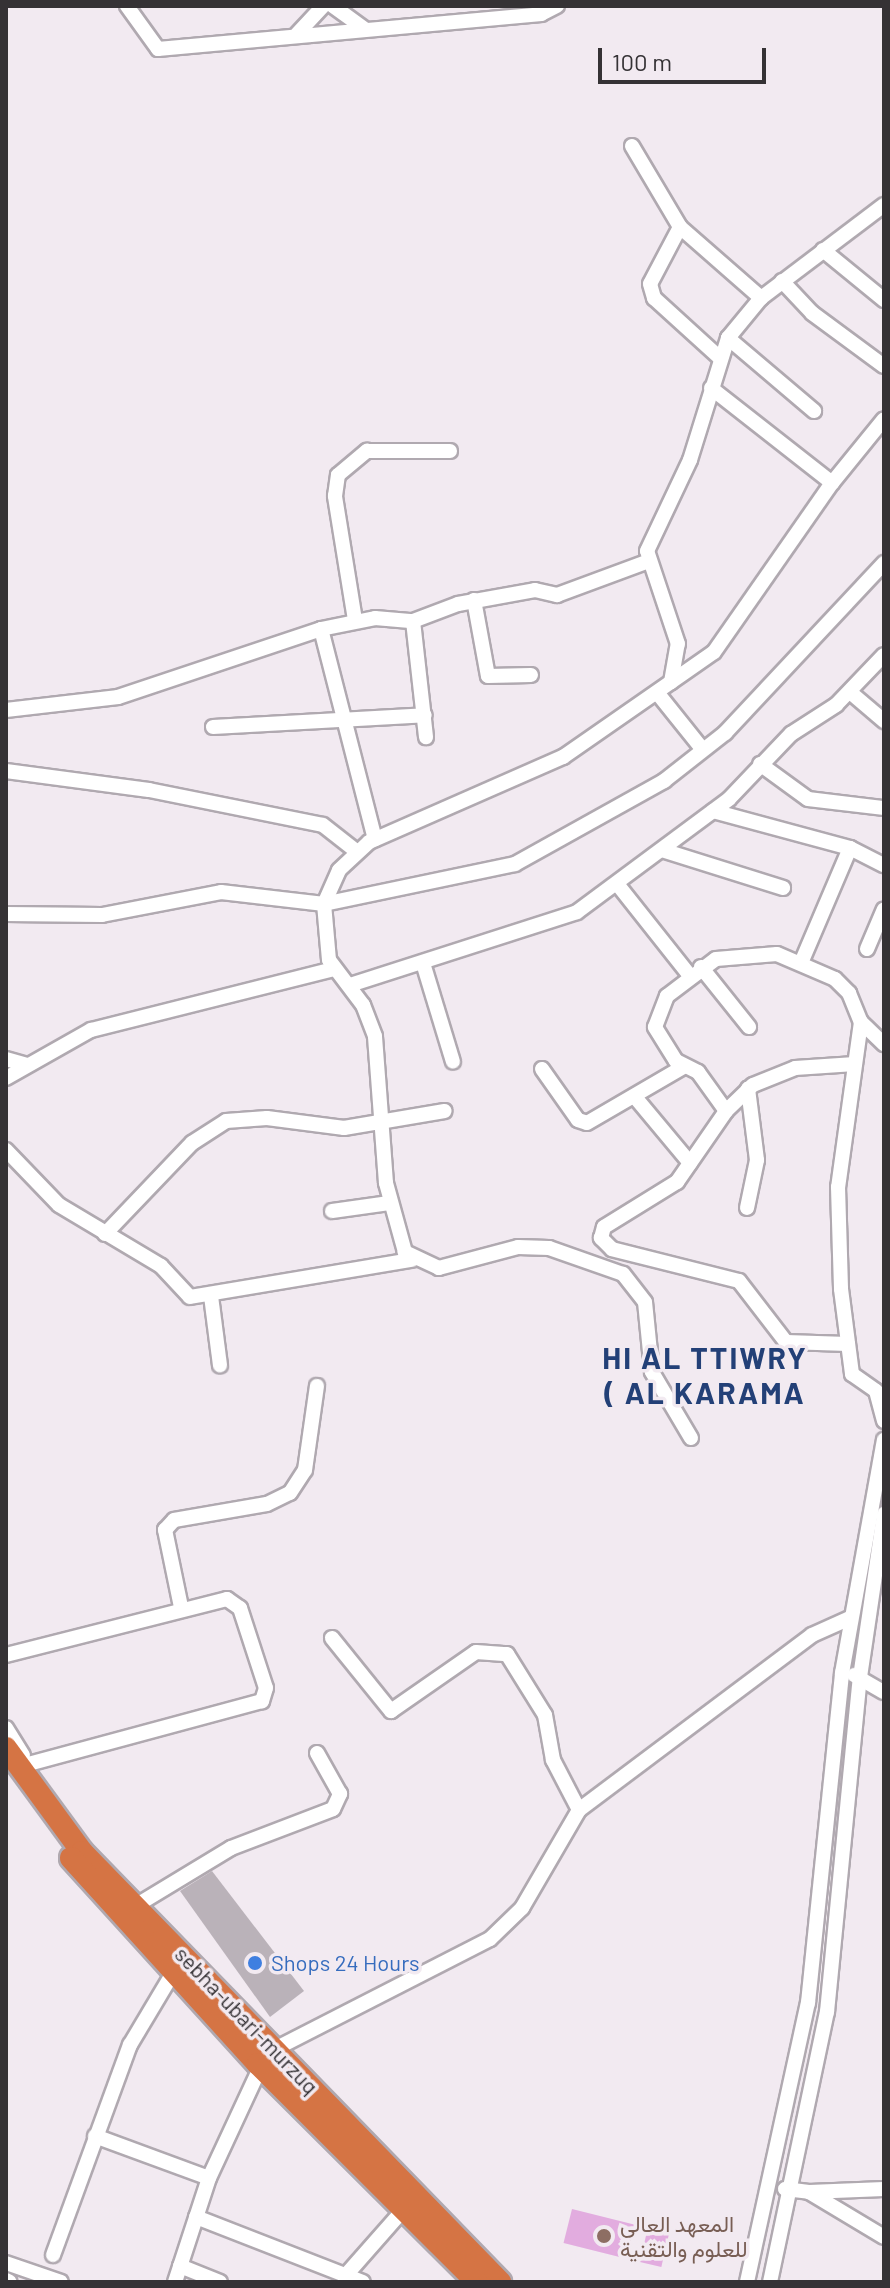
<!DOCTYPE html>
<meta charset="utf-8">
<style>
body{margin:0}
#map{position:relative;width:890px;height:2288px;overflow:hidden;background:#f2eaf1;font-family:Barlow,Vazirmatn,sans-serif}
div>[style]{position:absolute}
.green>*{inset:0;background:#e2acdf;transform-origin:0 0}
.building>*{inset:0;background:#bab2b9}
.roads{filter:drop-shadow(2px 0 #b0a9b0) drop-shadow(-2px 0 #b0a9b0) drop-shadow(0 2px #b0a9b0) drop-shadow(0 -2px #b0a9b0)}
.minor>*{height:14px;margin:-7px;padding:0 7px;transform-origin:7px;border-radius:7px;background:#fff}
.highway>*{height:22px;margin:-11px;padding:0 11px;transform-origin:11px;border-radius:11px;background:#d57444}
.dots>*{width:22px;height:22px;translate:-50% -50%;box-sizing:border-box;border:4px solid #f2eaf1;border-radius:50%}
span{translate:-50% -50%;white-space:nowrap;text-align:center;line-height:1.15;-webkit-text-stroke:7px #f2eaf1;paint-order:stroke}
.shop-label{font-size:22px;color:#366cbe}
.left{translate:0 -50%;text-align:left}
.street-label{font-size:22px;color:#353235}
.education-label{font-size:22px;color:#785e54}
.district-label{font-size:30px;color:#234077;font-weight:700;letter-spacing:2px}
.frame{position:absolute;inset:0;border:8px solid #353235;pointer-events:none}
.scale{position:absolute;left:598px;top:48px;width:168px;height:36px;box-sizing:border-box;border:4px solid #353235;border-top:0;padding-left:10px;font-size:24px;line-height:28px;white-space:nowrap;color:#353235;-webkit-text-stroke:6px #f2eaf1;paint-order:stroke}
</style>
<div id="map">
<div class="green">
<i style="left:572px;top:2209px;width:66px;height:35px;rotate:14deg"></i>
<i style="left:648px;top:2227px;width:22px;height:36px;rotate:13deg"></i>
</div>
<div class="building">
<i style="clip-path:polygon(212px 1871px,304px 1991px,270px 2017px,180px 1891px)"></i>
</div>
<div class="roads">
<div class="minor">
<i style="left:127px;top:6px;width:53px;rotate:54.2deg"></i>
<i style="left:158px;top:49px;width:385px;rotate:-5.2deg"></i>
<i style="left:541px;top:14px;width:18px;rotate:-27deg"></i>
<i style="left:333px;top:6px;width:39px;rotate:36deg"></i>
<i style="left:297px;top:34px;width:38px;rotate:-47deg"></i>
<i style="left:632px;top:146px;width:94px;rotate:59.3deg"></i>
<i style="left:680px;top:227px;width:64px;rotate:117.8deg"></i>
<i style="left:650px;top:284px;width:15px;rotate:74deg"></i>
<i style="left:654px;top:298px;width:89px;rotate:42.3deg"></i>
<i style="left:680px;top:227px;width:108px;rotate:41.2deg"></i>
<i style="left:823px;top:250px;width:79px;rotate:39.3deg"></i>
<i style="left:782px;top:281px;width:44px;rotate:46.8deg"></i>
<i style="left:812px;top:313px;width:89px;rotate:36.4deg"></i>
<i style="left:728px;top:338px;width:113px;rotate:40.3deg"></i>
<i style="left:711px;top:388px;width:154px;rotate:38.1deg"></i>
<i style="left:832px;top:483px;width:82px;rotate:-50.9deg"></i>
<i style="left:474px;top:600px;width:77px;rotate:79.6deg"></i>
<i style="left:488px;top:676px;width:43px;rotate:-1.3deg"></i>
<i style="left:355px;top:620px;width:126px;rotate:-99.2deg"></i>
<i style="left:335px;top:496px;width:21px;rotate:-82deg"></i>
<i style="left:338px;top:475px;width:38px;rotate:-40deg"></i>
<i style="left:367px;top:451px;width:83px"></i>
<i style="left:413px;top:621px;width:117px;rotate:83.6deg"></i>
<i style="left:321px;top:629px;width:217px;rotate:75.6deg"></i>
<i style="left:671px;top:682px;width:52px;rotate:-34.9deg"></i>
<i style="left:714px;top:652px;width:206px;rotate:-55.1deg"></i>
<i style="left:850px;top:692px;width:45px;rotate:40.5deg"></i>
<i style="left:659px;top:695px;width:70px;rotate:51.3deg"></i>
<i style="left:6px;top:710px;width:113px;rotate:-6.6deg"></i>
<i style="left:118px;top:697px;width:214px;rotate:-18.5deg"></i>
<i style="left:321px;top:629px;width:55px;rotate:-11.5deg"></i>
<i style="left:375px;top:618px;width:38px;rotate:5deg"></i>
<i style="left:413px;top:621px;width:48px;rotate:-20.7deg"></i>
<i style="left:458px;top:604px;width:78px;rotate:-10.3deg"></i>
<i style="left:535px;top:590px;width:23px;rotate:13deg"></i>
<i style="left:557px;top:595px;width:98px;rotate:-20.3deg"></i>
<i style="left:213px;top:727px;width:212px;rotate:-3.2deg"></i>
<i style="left:760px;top:764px;width:59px;rotate:36.1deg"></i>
<i style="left:808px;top:799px;width:77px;rotate:6.8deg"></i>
<i style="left:6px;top:771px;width:144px;rotate:7.6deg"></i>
<i style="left:149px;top:790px;width:177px;rotate:11.4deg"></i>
<i style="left:323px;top:825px;width:42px;rotate:38.2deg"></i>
<i style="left:713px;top:811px;width:142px;rotate:15.1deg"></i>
<i style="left:850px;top:848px;width:38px;rotate:27deg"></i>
<i style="left:662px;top:850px;width:127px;rotate:17.4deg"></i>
<i style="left:618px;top:885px;width:116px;rotate:51.6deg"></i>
<i style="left:6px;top:914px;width:96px;rotate:0.6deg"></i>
<i style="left:102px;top:915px;width:121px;rotate:-10.9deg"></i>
<i style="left:221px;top:892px;width:104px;rotate:6.6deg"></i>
<i style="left:324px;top:904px;width:195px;rotate:-11.8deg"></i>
<i style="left:515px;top:864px;width:171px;rotate:-29.1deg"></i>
<i style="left:664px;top:781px;width:78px;rotate:-38.2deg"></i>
<i style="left:725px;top:733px;width:233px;rotate:-46.9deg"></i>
<i style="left:867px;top:949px;width:43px;rotate:-67deg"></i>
<i style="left:423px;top:963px;width:103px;rotate:73.1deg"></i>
<i style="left:801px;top:963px;width:125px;rotate:-66.9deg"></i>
<i style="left:701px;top:967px;width:77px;rotate:51.3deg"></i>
<i style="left:350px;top:985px;width:238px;rotate:-17.8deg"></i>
<i style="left:577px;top:912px;width:189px;rotate:-36.6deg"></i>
<i style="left:729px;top:799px;width:90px;rotate:-46.4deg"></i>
<i style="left:791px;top:734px;width:54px;rotate:-32.8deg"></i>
<i style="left:836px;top:705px;width:69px;rotate:-46.2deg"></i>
<i style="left:861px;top:1022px;width:167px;rotate:97.9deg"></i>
<i style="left:838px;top:1187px;width:102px;rotate:88.3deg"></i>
<i style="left:841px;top:1289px;width:86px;rotate:82.6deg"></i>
<i style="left:852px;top:1374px;width:29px;rotate:35deg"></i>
<i style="left:876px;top:1391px;width:31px;rotate:75deg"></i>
<i style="left:6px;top:1059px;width:22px;rotate:16deg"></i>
<i style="left:542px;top:1069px;width:62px;rotate:54.8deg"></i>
<i style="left:578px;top:1120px;width:9px;rotate:18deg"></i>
<i style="left:587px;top:1123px;width:113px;rotate:-30.2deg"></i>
<i style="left:6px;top:1078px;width:98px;rotate:-29.5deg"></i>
<i style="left:91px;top:1030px;width:251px;rotate:-14.1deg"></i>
<i style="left:635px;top:1097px;width:86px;rotate:50.2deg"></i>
<i style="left:726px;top:1111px;width:48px;rotate:-125.7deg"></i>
<i style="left:698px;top:1072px;width:25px;rotate:-153deg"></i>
<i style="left:676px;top:1061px;width:40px;rotate:-122deg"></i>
<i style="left:655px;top:1027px;width:33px;rotate:-69deg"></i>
<i style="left:667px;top:996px;width:61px;rotate:-37.1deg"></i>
<i style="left:716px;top:959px;width:61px;rotate:-4.7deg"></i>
<i style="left:777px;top:954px;width:63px;rotate:23.3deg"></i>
<i style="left:835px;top:979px;width:20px;rotate:45deg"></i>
<i style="left:849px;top:993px;width:31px;rotate:68deg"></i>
<i style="left:861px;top:1022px;width:32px;rotate:44deg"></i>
<i style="left:6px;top:1150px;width:76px;rotate:46.1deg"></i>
<i style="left:59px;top:1205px;width:119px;rotate:30.9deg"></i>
<i style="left:161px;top:1266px;width:42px;rotate:46.9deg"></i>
<i style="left:190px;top:1297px;width:225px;rotate:-9.5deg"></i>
<i style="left:747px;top:1208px;width:49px;rotate:-78.2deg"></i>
<i style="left:757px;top:1160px;width:72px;rotate:-97.2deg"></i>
<i style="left:332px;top:1211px;width:58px;rotate:-8deg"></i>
<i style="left:105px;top:1234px;width:126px;rotate:-46.3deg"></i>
<i style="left:192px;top:1143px;width:40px;rotate:-32.9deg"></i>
<i style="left:226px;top:1121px;width:41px;rotate:-4.2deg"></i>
<i style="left:267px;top:1118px;width:78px;rotate:7.4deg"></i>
<i style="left:344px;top:1128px;width:102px;rotate:-9.6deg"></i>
<i style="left:211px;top:1296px;width:70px;rotate:82.6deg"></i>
<i style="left:848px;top:1344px;width:62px;rotate:-178.2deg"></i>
<i style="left:786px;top:1342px;width:77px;rotate:-127.6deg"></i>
<i style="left:739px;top:1281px;width:131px;rotate:-165.9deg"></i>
<i style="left:612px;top:1249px;width:16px;rotate:-135deg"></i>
<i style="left:601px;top:1238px;width:11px;rotate:-75deg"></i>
<i style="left:604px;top:1227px;width:86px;rotate:-31.7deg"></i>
<i style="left:677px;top:1182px;width:86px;rotate:-55.4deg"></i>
<i style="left:726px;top:1111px;width:37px;rotate:-44deg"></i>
<i style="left:753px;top:1085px;width:45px;rotate:-22deg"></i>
<i style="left:795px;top:1068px;width:60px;rotate:-3.8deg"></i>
<i style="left:691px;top:1438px;width:77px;rotate:-120.6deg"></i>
<i style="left:652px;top:1372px;width:70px;rotate:-95.7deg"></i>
<i style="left:645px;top:1302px;width:36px;rotate:-128deg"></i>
<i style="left:623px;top:1274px;width:78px;rotate:-160.6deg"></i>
<i style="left:549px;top:1248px;width:31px;rotate:-178deg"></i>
<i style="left:518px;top:1247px;width:82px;rotate:165.1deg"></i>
<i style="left:439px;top:1268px;width:38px;rotate:-155deg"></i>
<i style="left:405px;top:1252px;width:72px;rotate:-105.4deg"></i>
<i style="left:386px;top:1183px;width:147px;rotate:-94.3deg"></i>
<i style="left:375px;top:1036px;width:33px;rotate:-111deg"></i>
<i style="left:363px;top:1005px;width:56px;rotate:-127.1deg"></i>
<i style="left:329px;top:960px;width:56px;rotate:-95.1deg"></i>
<i style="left:324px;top:904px;width:37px;rotate:-66deg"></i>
<i style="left:339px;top:870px;width:41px;rotate:-43deg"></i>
<i style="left:369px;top:842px;width:212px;rotate:-23.7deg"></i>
<i style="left:563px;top:757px;width:131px;rotate:-34.8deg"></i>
<i style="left:671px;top:682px;width:39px;rotate:-80deg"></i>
<i style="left:678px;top:644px;width:98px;rotate:-108.4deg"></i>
<i style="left:647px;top:551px;width:101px;rotate:-64.7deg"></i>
<i style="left:690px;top:460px;width:128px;rotate:-72.7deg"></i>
<i style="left:728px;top:338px;width:52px;rotate:-50.5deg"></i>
<i style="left:761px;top:298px;width:154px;rotate:-37.1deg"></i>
<i style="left:181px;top:1607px;width:79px;rotate:-101.7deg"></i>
<i style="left:165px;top:1530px;width:13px;rotate:-48deg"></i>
<i style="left:174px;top:1520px;width:94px;rotate:-9.8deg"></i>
<i style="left:267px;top:1504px;width:25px;rotate:-26deg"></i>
<i style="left:290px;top:1493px;width:27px;rotate:-57deg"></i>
<i style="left:305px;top:1470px;width:85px;rotate:-81.9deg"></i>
<i style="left:332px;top:1638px;width:94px;rotate:51.1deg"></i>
<i style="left:391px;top:1711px;width:103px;rotate:-34.8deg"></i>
<i style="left:476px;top:1652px;width:31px;rotate:4deg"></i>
<i style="left:507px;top:1654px;width:72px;rotate:58.1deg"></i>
<i style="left:545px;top:1715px;width:46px;rotate:79.9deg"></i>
<i style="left:553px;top:1760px;width:56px;rotate:62.5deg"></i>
<i style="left:6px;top:1655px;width:228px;rotate:-14.2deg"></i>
<i style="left:227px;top:1599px;width:16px;rotate:35deg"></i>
<i style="left:240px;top:1608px;width:84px;rotate:72deg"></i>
<i style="left:266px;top:1688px;width:14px;rotate:107deg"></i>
<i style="left:262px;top:1701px;width:241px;rotate:164.9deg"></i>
<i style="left:854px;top:1675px;width:34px;rotate:30deg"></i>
<i style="left:6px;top:1728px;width:32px;rotate:58deg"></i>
<i style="left:137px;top:1905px;width:110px;rotate:-31.2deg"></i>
<i style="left:231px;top:1848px;width:109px;rotate:-20.9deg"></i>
<i style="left:333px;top:1809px;width:17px;rotate:-65deg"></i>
<i style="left:340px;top:1794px;width:47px;rotate:-119.3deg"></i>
<i style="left:95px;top:2136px;width:121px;rotate:20.2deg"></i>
<i style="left:785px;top:2189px;width:24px;rotate:7deg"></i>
<i style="left:809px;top:2192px;width:87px;rotate:31deg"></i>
<i style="left:809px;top:2192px;width:75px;rotate:-2.3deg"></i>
<i style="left:196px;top:2217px;width:179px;rotate:21.3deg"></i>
<i style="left:53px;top:2255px;width:224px;rotate:-69.9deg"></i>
<i style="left:130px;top:2045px;width:84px;rotate:-59.2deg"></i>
<i style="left:6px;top:2263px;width:58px;rotate:19.1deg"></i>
<i style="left:180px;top:2266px;width:43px;rotate:21.8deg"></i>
<i style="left:346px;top:2275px;width:89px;rotate:-48.6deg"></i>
<i style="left:6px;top:2280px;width:4px;rotate:27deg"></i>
<i style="left:175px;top:2282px;width:109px;rotate:-71.9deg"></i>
<i style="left:209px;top:2178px;width:138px;rotate:-65.1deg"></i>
<i style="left:267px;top:2053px;width:250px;rotate:-27.1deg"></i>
<i style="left:490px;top:1939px;width:45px;rotate:-44.1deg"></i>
<i style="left:522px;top:1908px;width:113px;rotate:-59.8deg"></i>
<i style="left:579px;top:1810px;width:291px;rotate:-36.9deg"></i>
<i style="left:812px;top:1635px;width:42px;rotate:-24.1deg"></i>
<i style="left:747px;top:2282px;width:286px;rotate:-77.7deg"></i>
<i style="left:808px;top:2003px;width:332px;rotate:-84.1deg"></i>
<i style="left:842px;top:1673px;width:237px;rotate:-79.8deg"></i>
<i style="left:770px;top:2282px;width:276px;rotate:-78.1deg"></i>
<i style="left:827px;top:2012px;width:337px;rotate:-84.4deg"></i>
<i style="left:860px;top:1677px;width:165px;rotate:-81.6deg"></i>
</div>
<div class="highway">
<i style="left:6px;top:1748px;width:129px;rotate:53.8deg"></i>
<i style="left:82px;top:1852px;width:600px;rotate:45.81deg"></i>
<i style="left:71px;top:1858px;width:278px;rotate:47.8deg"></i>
<i style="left:258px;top:2064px;width:309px;rotate:44.9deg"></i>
</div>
</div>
<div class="dots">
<i style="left:255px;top:1963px;background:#3f7fe0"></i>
<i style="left:604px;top:2236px;background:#8d6e63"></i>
</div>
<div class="shop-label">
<span class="left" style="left:271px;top:1963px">Shops 24 Hours</span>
</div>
<div class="street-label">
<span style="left:247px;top:2020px;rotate:46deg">sebha-ubari-murzuq</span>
</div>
<div class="education-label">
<span class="left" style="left:620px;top:2236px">المعهد العالي<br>للعلوم والتقنية</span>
</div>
<div class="district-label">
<span style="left:705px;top:1374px">HI AL TTIWRY<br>( AL KARAMA</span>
</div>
<div class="frame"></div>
<div class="scale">100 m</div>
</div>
